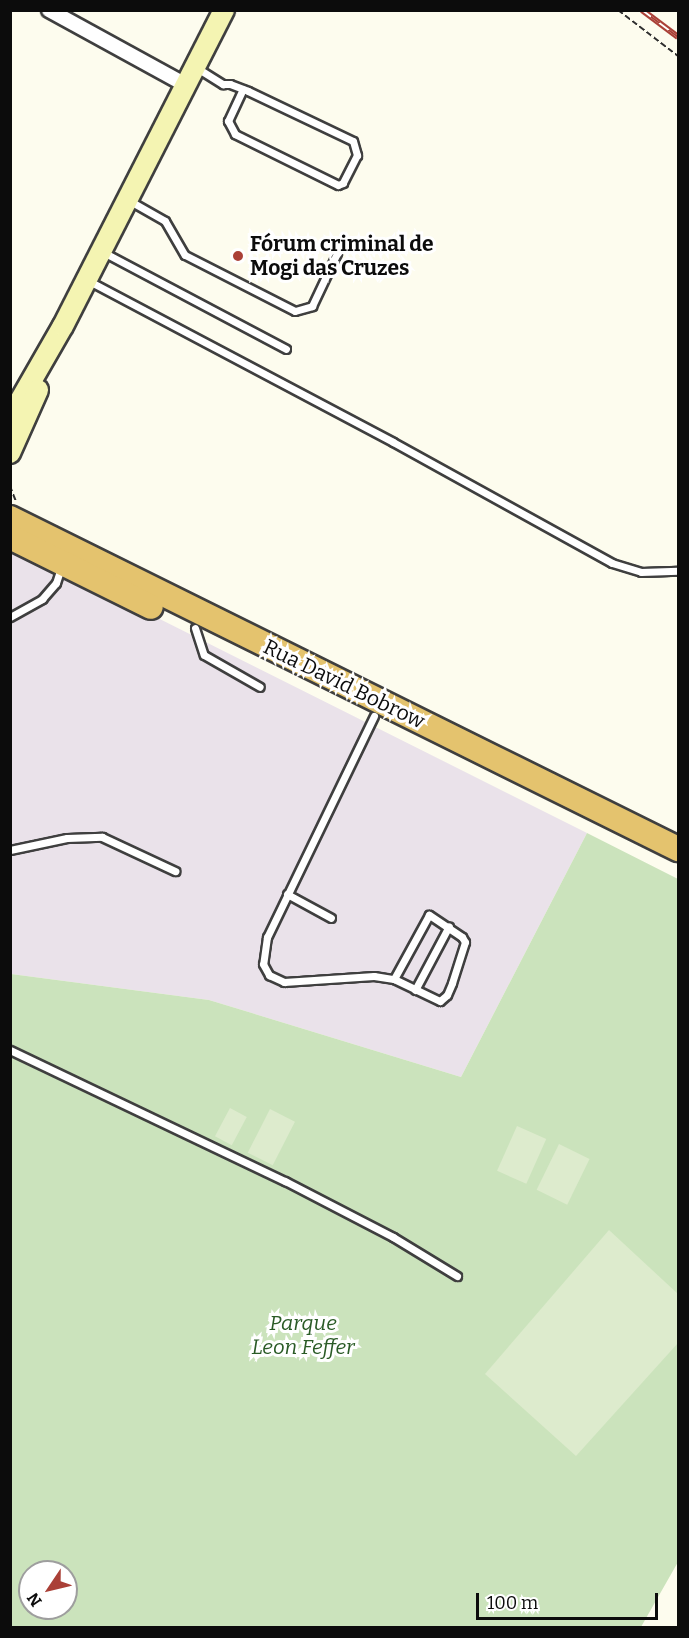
<!DOCTYPE html>
<meta charset="utf-8">
<style>
body{margin:0}
#map{position:relative;width:689px;height:1638px;overflow:hidden;background:#fdfcee;font-family:Bitter,serif}
div>[style]{position:absolute}
.industrial>*{inset:0;background:#eae2ea}
.green>*{inset:0;background:#cbe3bc}
.pitch>*{inset:0;background:#ddebcd;transform-origin:0 0}
.path>*{height:2px;margin-top:-1px;transform-origin:0;background:repeating-linear-gradient(90deg,#2e2e2e 0 6px,transparent 0 9px)}
.roads{filter:drop-shadow(2px 0 #3f3f3f) drop-shadow(-2px 0 #3f3f3f) drop-shadow(0 2px #3f3f3f) drop-shadow(0 -2px #3f3f3f)}
.service>*{height:7px;margin:-3.5px;padding:0 3.5px;transform-origin:3.5px;border-radius:3.5px;background:#fff}
.minor>*{height:14px;margin:-7px;padding:0 7px;transform-origin:7px;border-radius:7px;background:#fff}
.secondary>*{height:20px;margin:-10px;padding:0 10px;transform-origin:10px;border-radius:10px;background:#f4f4b2}
.trunk>*{height:24px;margin:-12px;padding:0 12px;transform-origin:12px;border-radius:12px;background:#e4c36e}
.rail>*{height:6px;margin-top:-3px;transform-origin:0;background:repeating-linear-gradient(90deg,#fff 0 11px,#aa4037 0 22px);box-sizing:border-box;border-block:2px solid #aa4037}
.dots>*{width:16px;height:16px;translate:-50% -50%;box-sizing:border-box;border:3px solid #fff;border-radius:50%}
span{translate:-50% -50%;white-space:nowrap;text-align:center;line-height:1.15;-webkit-text-stroke:6px #fff;paint-order:stroke}
.poi-label{font-size:21px;color:#0c0c0c;font-weight:700}
.left{translate:0 -50%;text-align:left}
.street-label{font-size:21px;color:#0c0c0c}
.park-label{font-size:21px;color:#2a5b26;font-style:italic}
.frame{position:absolute;inset:0;border:12px solid #0c0c0c;pointer-events:none}
.north{position:absolute;left:18px;top:1560px;width:60px;height:60px;box-sizing:border-box;background:#fff;border:2px solid #9e9e9e;border-radius:50%;rotate:235deg;font-size:16px;font-weight:700;line-height:24px;text-align:center;color:#0c0c0c}
.north::after{content:'';display:block;margin:auto;width:21px;height:27px;background:#aa4037;clip-path:polygon(50% 0,100% 100%,50% 72%,0 100%)}
.scale{position:absolute;left:476px;top:1593px;width:182px;height:27px;box-sizing:border-box;border:3px solid #0c0c0c;border-top:0;padding-left:8px;font-size:18px;line-height:21px;white-space:nowrap;color:#0c0c0c;-webkit-text-stroke:4px #fff;paint-order:stroke}
</style>
<div id="map">
<div class="industrial">
<i style="clip-path:polygon(10px 544px,587px 833px,461px 1077px,209px 1000px,11px 974px)"></i>
</div>
<div class="green">
<i style="clip-path:polygon(evenodd,587px 833px,678px 879px,678px 1562px,641px 1627px,11px 1628px,11px 974px,209px 1000px,461px 1077px,587px 833px,30px 1572px,66px 1572px,66px 1608px,30px 1608px,30px 1572px)"></i>
</div>
<div class="pitch">
<i style="left:230px;top:1108px;width:19px;height:32px;rotate:28deg"></i>
<i style="left:270px;top:1109px;width:28px;height:49px;rotate:27deg"></i>
<i style="left:517px;top:1126px;width:32px;height:49px;rotate:24deg"></i>
<i style="left:559px;top:1144px;width:34px;height:51px;rotate:26deg"></i>
<i style="clip-path:polygon(609px 1230px,678px 1294px,678px 1343px,576px 1456px,485px 1374px)"></i>
</div>
<div class="path">
<i style="left:618px;top:10px;width:76px;rotate:37.5deg"></i>
<i style="left:10px;top:486px;width:17px;rotate:69deg"></i>
</div>
<div class="roads">
<div class="service">
<i style="left:197px;top:68px;width:31px;rotate:32deg"></i>
<i style="left:223px;top:84px;width:7px"></i>
<i style="left:230px;top:84px;width:19px;rotate:21deg"></i>
<i style="left:248px;top:91px;width:116px;rotate:25.5deg"></i>
<i style="left:353px;top:141px;width:15px;rotate:74deg"></i>
<i style="left:357px;top:155px;width:31px;rotate:117deg"></i>
<i style="left:343px;top:183px;width:5px;rotate:158deg"></i>
<i style="left:338px;top:185px;width:115px;rotate:-153.7deg"></i>
<i style="left:235px;top:134px;width:15px;rotate:-118deg"></i>
<i style="left:228px;top:121px;width:35px;rotate:-65deg"></i>
<i style="left:130px;top:201px;width:40px;rotate:29.7deg"></i>
<i style="left:165px;top:221px;width:39px;rotate:60deg"></i>
<i style="left:185px;top:255px;width:123px;rotate:27deg"></i>
<i style="left:295px;top:311px;width:18px;rotate:-16deg"></i>
<i style="left:312px;top:306px;width:59px;rotate:-64.7deg"></i>
<i style="left:103px;top:252px;width:207px;rotate:27.9deg"></i>
<i style="left:89px;top:281px;width:344px;rotate:27.9deg"></i>
<i style="left:393px;top:442px;width:250px;rotate:28.9deg"></i>
<i style="left:612px;top:563px;width:30px;rotate:17deg"></i>
<i style="left:641px;top:572px;width:37px;rotate:-2deg"></i>
<i style="left:10px;top:617px;width:37px;rotate:-29deg"></i>
<i style="left:42px;top:599px;width:21px;rotate:-49deg"></i>
<i style="left:56px;top:583px;width:16px;rotate:-72deg"></i>
<i style="left:195px;top:628px;width:28px;rotate:72deg"></i>
<i style="left:204px;top:655px;width:64px;rotate:29.7deg"></i>
<i style="left:374px;top:716px;width:246px;rotate:115.8deg"></i>
<i style="left:267px;top:937px;width:27px;rotate:98deg"></i>
<i style="left:263px;top:964px;width:13px;rotate:61deg"></i>
<i style="left:269px;top:975px;width:17px;rotate:25deg"></i>
<i style="left:284px;top:982px;width:90px;rotate:-3.8deg"></i>
<i style="left:374px;top:976px;width:20px;rotate:9deg"></i>
<i style="left:394px;top:979px;width:51px;rotate:25.6deg"></i>
<i style="left:440px;top:1001px;width:9px;rotate:-41deg"></i>
<i style="left:447px;top:995px;width:13px;rotate:-67deg"></i>
<i style="left:452px;top:983px;width:43px;rotate:-72.4deg"></i>
<i style="left:465px;top:942px;width:6px;rotate:-121deg"></i>
<i style="left:462px;top:937px;width:40px;rotate:-146deg"></i>
<i style="left:429px;top:915px;width:73px;rotate:118.7deg"></i>
<i style="left:10px;top:850px;width:58px;rotate:-11.9deg"></i>
<i style="left:67px;top:838px;width:35px;rotate:-2deg"></i>
<i style="left:102px;top:837px;width:81px;rotate:25deg"></i>
<i style="left:287px;top:894px;width:50px;rotate:28.6deg"></i>
<i style="left:415px;top:990px;width:72px;rotate:-62deg"></i>
<i style="left:10px;top:1050px;width:305px;rotate:25.5deg"></i>
<i style="left:285px;top:1181px;width:122px;rotate:27.4deg"></i>
<i style="left:393px;top:1237px;width:75px;rotate:31.4deg"></i>
</div>
<div class="minor">
<i style="left:49px;top:10px;width:156px;rotate:28.7deg"></i>
</div>
<div class="secondary">
<i style="left:10px;top:418px;width:106px;rotate:-60.1deg"></i>
<i style="left:63px;top:326px;width:355px;rotate:-63deg"></i>
<i style="left:10px;top:453px;width:69px;rotate:-66deg"></i>
</div>
<div class="trunk">
<i style="left:10px;top:518px;width:746px;rotate:26.36deg"></i>
<i style="left:10px;top:537px;width:157px;rotate:26.4deg"></i>
</div>
</div>
<div class="rail">
<i style="left:642px;top:10px;width:45px;rotate:36.9deg"></i>
</div>
<div class="dots">
<i style="left:238px;top:256px;background:#aa4037"></i>
</div>
<div class="poi-label">
<span class="left" style="left:250px;top:256px">Fórum criminal de<br>Mogi das Cruzes</span>
</div>
<div class="street-label">
<span style="left:344px;top:684px;rotate:26deg">Rua David Bobrow</span>
</div>
<div class="park-label">
<span style="left:303px;top:1335px">Parque<br>Leon Feffer</span>
</div>
<div class="frame"></div>
<div class="north">N</div>
<div class="scale">100 m</div>
</div>
